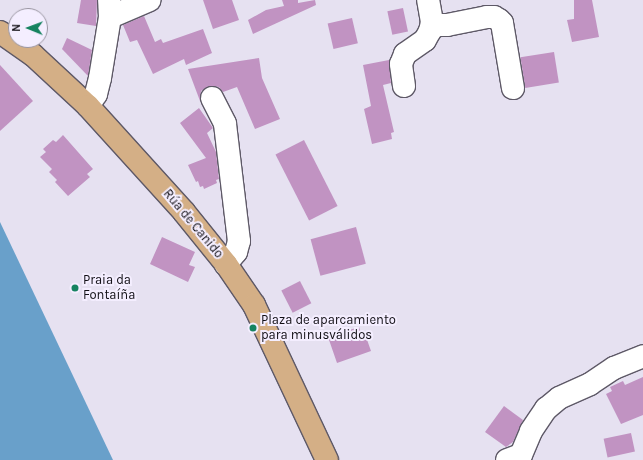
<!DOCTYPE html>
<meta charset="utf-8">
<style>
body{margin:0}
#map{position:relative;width:643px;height:460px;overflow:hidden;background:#e6e1f1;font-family:Karla,sans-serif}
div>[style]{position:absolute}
.water>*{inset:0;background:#69a0ca}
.building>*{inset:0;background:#c193c2;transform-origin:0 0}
.roads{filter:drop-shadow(1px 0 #5e5967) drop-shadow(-1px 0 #5e5967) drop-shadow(0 1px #5e5967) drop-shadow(0 -1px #5e5967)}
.minor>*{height:22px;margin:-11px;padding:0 11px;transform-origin:11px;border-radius:11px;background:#fff}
.major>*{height:22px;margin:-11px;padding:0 11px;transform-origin:11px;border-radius:11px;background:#d4af86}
.dots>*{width:11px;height:11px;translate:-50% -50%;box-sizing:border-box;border:2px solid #f4eeff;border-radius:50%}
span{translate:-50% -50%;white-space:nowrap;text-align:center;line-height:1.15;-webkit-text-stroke:4px #f4eeff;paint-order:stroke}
.street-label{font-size:13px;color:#110f15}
.poi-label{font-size:13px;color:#110f15}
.left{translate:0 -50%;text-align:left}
.north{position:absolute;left:8px;top:8px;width:40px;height:40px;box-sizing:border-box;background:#f4eeff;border:1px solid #9995a1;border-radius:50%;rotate:271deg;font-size:11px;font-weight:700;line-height:16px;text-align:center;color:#110f15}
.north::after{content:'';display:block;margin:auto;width:14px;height:18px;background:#168360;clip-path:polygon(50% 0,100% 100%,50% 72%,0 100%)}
</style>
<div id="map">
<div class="water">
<i style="clip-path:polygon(0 222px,113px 460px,0 460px)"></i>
</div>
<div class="building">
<i style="clip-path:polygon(81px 0,97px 0,96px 26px,77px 23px)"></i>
<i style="clip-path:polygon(203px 0,232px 0,239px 20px,213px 29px)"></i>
<i style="clip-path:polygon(282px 0,298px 0,298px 3px,315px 0,316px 5px,253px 34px,248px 20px,266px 10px,284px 6px)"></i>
<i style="clip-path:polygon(574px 0,592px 0,599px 37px,572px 42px,567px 20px,574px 19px)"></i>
<i style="left:403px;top:8px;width:24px;height:16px;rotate:78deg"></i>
<i style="clip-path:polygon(144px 16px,155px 42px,161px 39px,163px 43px,203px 29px,212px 53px,186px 65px,184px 59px,153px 74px,137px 40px,130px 42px,123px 25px)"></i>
<i style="left:352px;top:18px;width:26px;height:25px;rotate:77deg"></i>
<i style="clip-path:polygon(67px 38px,92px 50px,88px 76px,62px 49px)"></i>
<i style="left:554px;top:52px;width:31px;height:34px;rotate:81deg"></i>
<i style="clip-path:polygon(259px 58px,262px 78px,280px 119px,255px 129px,237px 87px,223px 92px,219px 87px,212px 86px,207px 87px,201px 91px,200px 101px,188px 69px)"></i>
<i style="clip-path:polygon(389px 60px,391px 83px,383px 85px,394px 132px,391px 133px,392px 139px,372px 144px,364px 109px,371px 106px,363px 65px)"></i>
<i style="clip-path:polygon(0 65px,33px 101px,0 131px)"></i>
<i style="clip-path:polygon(199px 108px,213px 128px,207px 133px,216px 152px,219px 179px,216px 180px,217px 183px,204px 189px,203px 186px,200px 187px,198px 181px,196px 182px,188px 165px,206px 158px,180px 123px)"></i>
<i style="clip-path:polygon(63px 135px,93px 169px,87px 174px,90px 177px,68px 196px,55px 182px,57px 180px,49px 172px,52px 169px,40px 157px,46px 152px,43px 149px,53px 140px,56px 142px)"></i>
<i style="left:304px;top:140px;width:74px;height:32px;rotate:63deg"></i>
<i style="left:356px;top:227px;width:38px;height:47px;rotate:75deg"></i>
<i style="clip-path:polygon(162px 237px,195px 252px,189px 265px,195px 267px,188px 282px,150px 264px)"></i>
<i style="left:300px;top:281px;width:25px;height:21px;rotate:63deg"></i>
<i style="clip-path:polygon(359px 327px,362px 336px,365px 334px,371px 351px,337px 363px,328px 337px)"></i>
<i style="clip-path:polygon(643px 377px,643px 415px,621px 424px,606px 394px,612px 391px,610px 387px,623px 381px,625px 385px)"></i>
<i style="clip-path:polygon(504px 406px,523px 420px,513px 442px,506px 447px,485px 432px)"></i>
<i style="left:631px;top:433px;width:19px;height:28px;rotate:78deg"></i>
</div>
<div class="roads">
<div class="minor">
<i style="left:110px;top:17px;width:43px;rotate:-23deg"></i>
<i style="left:432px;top:22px;width:7px;rotate:27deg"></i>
<i style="left:438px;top:25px;width:9px"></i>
<i style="left:447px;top:25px;width:41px;rotate:-11.3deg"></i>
<i style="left:487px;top:17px;width:7px"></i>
<i style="left:494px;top:17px;width:6px;rotate:31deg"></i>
<i style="left:499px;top:20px;width:4px;rotate:45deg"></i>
<i style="left:502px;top:23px;width:66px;rotate:80.4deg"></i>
<i style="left:404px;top:86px;width:22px;rotate:-98deg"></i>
<i style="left:401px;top:64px;width:11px;rotate:-68deg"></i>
<i style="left:405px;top:54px;width:24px;rotate:-35deg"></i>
<i style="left:425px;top:40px;width:10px;rotate:-61deg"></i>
<i style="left:430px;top:31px;width:9px;rotate:-77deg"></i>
<i style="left:432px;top:22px;width:22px;rotate:-100deg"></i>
<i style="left:212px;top:98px;width:29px;rotate:63deg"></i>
<i style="left:225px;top:124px;width:118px;rotate:83.2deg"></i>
<i style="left:239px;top:241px;width:11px;rotate:105deg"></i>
<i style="left:236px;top:252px;width:16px;rotate:130deg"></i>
<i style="left:88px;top:106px;width:14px;rotate:-56deg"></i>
<i style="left:96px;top:94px;width:16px;rotate:-76deg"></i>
<i style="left:100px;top:78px;width:62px;rotate:-80.7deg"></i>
<i style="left:110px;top:17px;width:17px;rotate:-93deg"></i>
<i style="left:507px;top:460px;width:15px;rotate:-20deg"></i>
<i style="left:521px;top:455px;width:26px;rotate:-67deg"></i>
<i style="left:531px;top:431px;width:27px;rotate:-56deg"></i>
<i style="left:546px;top:409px;width:17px;rotate:-40deg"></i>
<i style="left:559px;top:398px;width:34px;rotate:-24deg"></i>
<i style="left:590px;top:384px;width:29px;rotate:-34deg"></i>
<i style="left:614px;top:368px;width:31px;rotate:-22deg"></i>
</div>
<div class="major">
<i style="left:0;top:32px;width:40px;rotate:34.9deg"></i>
<i style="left:33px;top:55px;width:75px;rotate:42.8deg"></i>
<i style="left:88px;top:106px;width:143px;rotate:47.8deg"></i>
<i style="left:184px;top:212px;width:67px;rotate:51.1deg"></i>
<i style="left:226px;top:264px;width:50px;rotate:55.7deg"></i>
<i style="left:254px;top:305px;width:171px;rotate:64.8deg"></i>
</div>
</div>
<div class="dots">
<i style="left:75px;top:288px;background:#168360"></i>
<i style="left:253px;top:328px;background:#168360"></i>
</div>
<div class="street-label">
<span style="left:193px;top:224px;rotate:50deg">Rúa de Canido</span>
</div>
<div class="poi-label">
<span class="left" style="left:83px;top:288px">Praia da<br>Fontaíña</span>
<span class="left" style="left:261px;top:328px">Plaza de aparcamiento<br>para minusválidos</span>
</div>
<div class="north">N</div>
</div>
